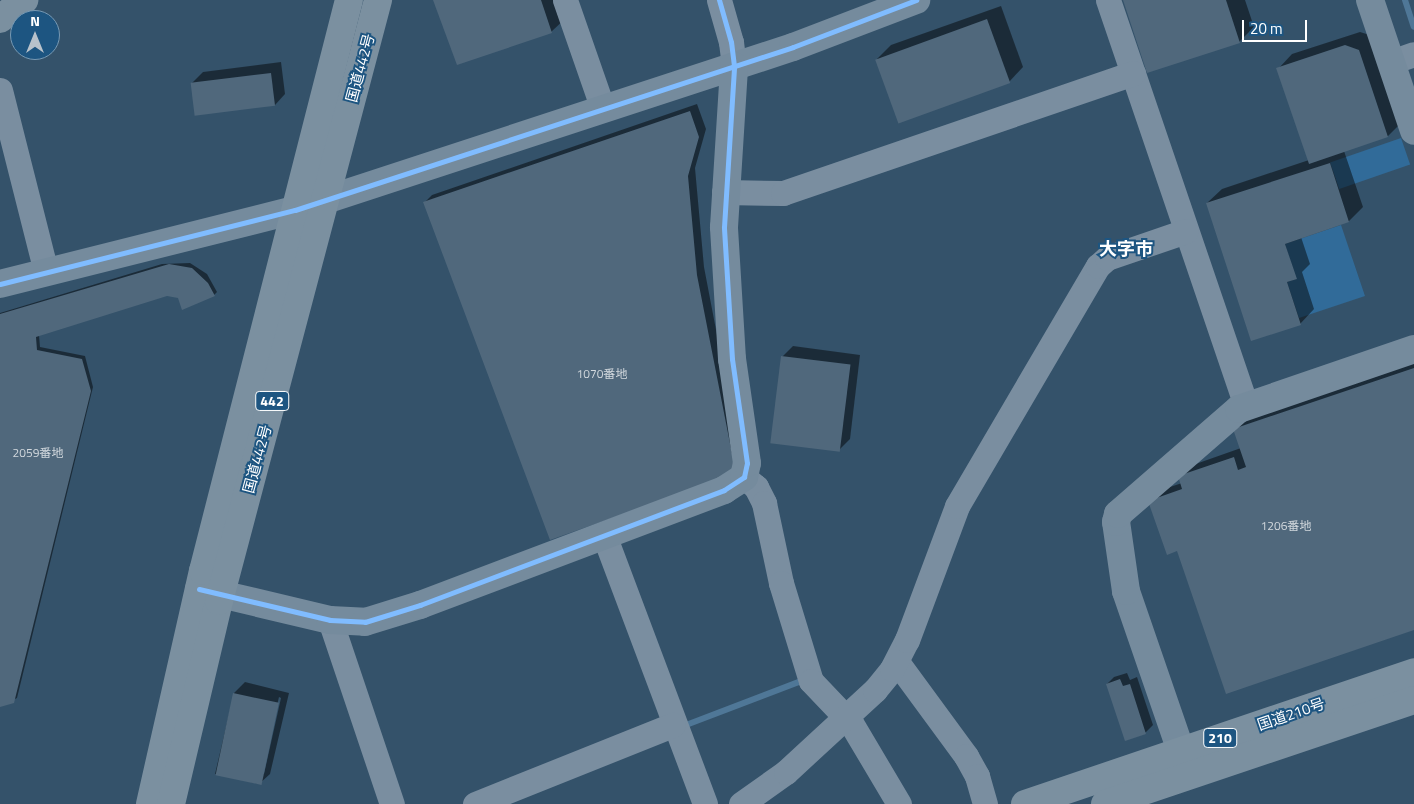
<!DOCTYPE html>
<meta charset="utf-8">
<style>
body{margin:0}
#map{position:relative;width:1414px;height:804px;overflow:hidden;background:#34526a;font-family:"Titillium Web","Noto Sans JP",sans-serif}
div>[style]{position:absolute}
.green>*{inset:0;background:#316b99;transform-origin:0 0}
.shadow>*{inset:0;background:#0007}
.stream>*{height:6px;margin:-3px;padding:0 3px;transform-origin:3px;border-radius:3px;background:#4f7797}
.building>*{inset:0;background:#50687c;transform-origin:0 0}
.street>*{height:25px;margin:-12.5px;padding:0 12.5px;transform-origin:12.5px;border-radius:12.5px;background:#7a8ea0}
.secondary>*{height:28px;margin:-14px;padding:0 14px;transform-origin:14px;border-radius:14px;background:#758b9d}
.highway>*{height:28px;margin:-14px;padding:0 14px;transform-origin:14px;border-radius:14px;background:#7b90a0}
.cycleway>*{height:5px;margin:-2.5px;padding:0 2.5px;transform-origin:2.5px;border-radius:2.5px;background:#80bcff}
span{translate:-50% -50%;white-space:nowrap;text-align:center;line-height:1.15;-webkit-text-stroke:4px #1d5581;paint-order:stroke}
.number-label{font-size:12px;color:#d3d9de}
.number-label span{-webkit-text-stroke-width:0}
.shield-label span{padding:1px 4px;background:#1d5581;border:1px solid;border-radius:4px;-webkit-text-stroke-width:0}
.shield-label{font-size:14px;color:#fff;font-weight:700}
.street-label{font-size:15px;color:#fff}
.quarter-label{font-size:18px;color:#fff;font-weight:700}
.north{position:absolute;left:10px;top:10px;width:50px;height:50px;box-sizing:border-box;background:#1d5581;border:1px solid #7799b3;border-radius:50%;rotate:0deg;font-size:14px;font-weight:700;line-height:20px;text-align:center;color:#fff}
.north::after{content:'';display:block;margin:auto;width:18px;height:22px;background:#b8c2cb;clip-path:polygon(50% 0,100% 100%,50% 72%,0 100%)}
.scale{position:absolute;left:1242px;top:20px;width:65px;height:22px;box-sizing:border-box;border:2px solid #fff;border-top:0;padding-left:6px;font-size:15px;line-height:18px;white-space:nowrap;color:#fff;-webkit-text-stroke:4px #1d5581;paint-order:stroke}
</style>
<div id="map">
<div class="green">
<i style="left:1401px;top:138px;width:28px;height:75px;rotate:71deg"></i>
<i style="clip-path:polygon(1341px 225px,1365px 296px,1299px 318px,1287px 282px,1296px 279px,1285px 244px)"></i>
</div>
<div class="shadow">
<i style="clip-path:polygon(434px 0,559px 0,566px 18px,551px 32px)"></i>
<i style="clip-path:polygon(1125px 0,1245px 0,1254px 27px,1239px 42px)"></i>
<i style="clip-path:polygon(1001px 6px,1023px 67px,1009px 82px,877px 59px,891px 45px)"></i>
<i style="clip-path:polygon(1360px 32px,1373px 36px,1402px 122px,1388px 136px,1344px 151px,1363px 207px,1349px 221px,1301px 237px,1310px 264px,1302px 272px,1314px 309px,1300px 324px,1207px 203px,1222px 189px,1309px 160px,1278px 69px,1292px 54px)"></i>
<i style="clip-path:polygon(281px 62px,285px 94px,275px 105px,192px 83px,203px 72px)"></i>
<i style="clip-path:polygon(697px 104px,706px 129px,695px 168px,704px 267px,742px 466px,425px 202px,432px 195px)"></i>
<i style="clip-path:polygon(190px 263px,207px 274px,217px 292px,214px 295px,167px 295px,39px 335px,40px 347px,85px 356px,93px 387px,17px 698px,0 706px,0 313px,162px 264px)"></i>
<i style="clip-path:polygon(793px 346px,860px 355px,850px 439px,839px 450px,782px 357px)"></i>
<i style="clip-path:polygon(1414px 362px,1414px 628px,1178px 550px,1150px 501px,1161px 490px,1182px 483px,1179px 476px,1190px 466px,1241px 448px,1235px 430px,1245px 419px)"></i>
<i style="clip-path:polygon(1127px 673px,1130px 680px,1137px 677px,1153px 725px,1146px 732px,1126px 739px,1107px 684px,1114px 677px)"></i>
<i style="clip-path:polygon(evenodd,245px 682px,289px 693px,270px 774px,259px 784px,215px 774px,234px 693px,245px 682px,279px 697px,281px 698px,264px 774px,261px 774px,279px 697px)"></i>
</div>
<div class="stream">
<i style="left:1405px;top:0;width:28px;rotate:72deg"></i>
<i style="left:686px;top:725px;width:123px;rotate:-20.9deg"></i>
<i style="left:801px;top:681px;width:6px;rotate:45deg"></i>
</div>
<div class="building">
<i style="clip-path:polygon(433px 0,541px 0,552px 33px,457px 65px)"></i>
<i style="clip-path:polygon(1123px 0,1226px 0,1240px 43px,1147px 73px)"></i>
<i style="left:987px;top:19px;width:68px;height:119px;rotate:70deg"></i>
<i style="clip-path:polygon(1345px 45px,1359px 50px,1388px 137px,1309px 164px,1276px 68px)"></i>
<i style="left:271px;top:73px;width:33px;height:81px;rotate:83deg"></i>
<i style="clip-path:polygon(690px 111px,699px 137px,688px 176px,697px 275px,736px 474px,550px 540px,423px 202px)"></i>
<i style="clip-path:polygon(1330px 163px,1349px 222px,1285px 244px,1297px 279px,1287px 282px,1301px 325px,1251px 341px,1206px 203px)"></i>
<i style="clip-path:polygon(169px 264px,192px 268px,208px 283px,215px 296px,182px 310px,178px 298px,167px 296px,36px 337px,37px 350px,82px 359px,91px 391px,14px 703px,0 707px,0 314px)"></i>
<i style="left:781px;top:356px;width:70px;height:88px;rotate:7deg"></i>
<i style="clip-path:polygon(1414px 368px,1414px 630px,1226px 694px,1177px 551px,1167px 555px,1148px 501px,1182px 489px,1178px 476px,1234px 457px,1238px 470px,1246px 467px,1233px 429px)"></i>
<i style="clip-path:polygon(1120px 679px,1123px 686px,1130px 684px,1146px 734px,1125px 741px,1106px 684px)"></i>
<i style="left:233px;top:693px;width:47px;height:84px;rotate:12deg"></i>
</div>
<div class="street">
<i style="left:565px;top:0;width:115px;rotate:70.8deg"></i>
<i style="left:719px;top:0;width:44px;rotate:74.1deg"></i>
<i style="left:731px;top:42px;width:24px;rotate:83deg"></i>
<i style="left:1108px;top:0;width:429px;rotate:71.2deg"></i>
<i style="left:1391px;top:62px;width:24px;rotate:-19deg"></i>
<i style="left:0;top:90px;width:188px;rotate:75.8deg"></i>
<i style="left:724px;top:192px;width:59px;rotate:1deg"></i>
<i style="left:783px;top:193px;width:370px;rotate:-18.9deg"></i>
<i style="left:744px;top:477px;width:16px;rotate:40deg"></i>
<i style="left:756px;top:487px;width:18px;rotate:63deg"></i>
<i style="left:764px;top:503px;width:82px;rotate:78deg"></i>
<i style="left:781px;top:583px;width:102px;rotate:73deg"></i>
<i style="left:811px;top:681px;width:58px;rotate:46.4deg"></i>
<i style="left:851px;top:723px;width:94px;rotate:59.3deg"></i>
<i style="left:604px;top:535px;width:287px;rotate:69.4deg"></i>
<i style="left:330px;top:620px;width:194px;rotate:71.4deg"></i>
<i style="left:897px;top:662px;width:117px;rotate:53.7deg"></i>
<i style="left:966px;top:756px;width:23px;rotate:61deg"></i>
<i style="left:977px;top:776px;width:29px;rotate:74deg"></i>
<i style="left:475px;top:804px;width:213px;rotate:-21.8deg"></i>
<i style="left:741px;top:804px;width:55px;rotate:-35.4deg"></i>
<i style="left:786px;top:772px;width:121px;rotate:-42.7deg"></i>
<i style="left:875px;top:690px;width:27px;rotate:-51deg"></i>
<i style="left:892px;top:669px;width:33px;rotate:-63deg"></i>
<i style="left:907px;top:640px;width:143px;rotate:-69.5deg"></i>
<i style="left:957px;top:506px;width:278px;rotate:-59.6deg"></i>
<i style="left:1098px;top:266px;width:12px;rotate:-42deg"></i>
<i style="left:1107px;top:258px;width:83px;rotate:-18.9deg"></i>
</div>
<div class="secondary">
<i style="left:1370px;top:0;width:138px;rotate:71.4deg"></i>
<i style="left:0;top:284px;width:304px;rotate:-14.1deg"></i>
<i style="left:295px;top:210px;width:524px;rotate:-18.12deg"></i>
<i style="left:793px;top:47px;width:132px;rotate:-20.9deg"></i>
<i style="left:199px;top:589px;width:135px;rotate:13.3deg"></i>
<i style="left:330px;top:620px;width:35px;rotate:3deg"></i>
<i style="left:365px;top:622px;width:58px;rotate:-17.2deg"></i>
<i style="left:420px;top:605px;width:325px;rotate:-20.7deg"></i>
<i style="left:724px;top:490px;width:24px;rotate:-33deg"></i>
<i style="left:744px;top:477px;width:14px;rotate:-78deg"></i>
<i style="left:747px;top:463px;width:105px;rotate:-98.2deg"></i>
<i style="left:732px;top:359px;width:132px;rotate:-93.5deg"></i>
<i style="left:724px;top:227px;width:161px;rotate:-86.4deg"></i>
<i style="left:1181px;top:751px;width:169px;rotate:-109deg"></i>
<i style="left:1126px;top:591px;width:70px;rotate:-98.2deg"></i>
<i style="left:1116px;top:522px;width:8px;rotate:-76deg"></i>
<i style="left:1118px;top:514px;width:160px;rotate:-41deg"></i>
<i style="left:1239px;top:409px;width:185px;rotate:-18.9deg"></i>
</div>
<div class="highway">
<i style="left:0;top:19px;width:31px;rotate:-38deg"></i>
<i style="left:150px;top:804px;width:239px;rotate:-77.2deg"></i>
<i style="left:203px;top:571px;width:589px;rotate:-75.66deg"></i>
<i style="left:171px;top:804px;width:209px;rotate:-76.7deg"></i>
<i style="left:219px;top:601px;width:622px;rotate:-75.18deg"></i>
<i style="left:1025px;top:804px;width:411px;rotate:-18.7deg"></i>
<i style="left:1105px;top:804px;width:326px;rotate:-18.6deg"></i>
</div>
<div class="cycleway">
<i style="left:0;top:284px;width:304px;rotate:-14.1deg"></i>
<i style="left:295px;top:210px;width:524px;rotate:-18.12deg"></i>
<i style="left:793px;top:47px;width:132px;rotate:-20.9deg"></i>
<i style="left:199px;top:589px;width:135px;rotate:13.3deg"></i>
<i style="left:330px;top:620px;width:35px;rotate:3deg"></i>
<i style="left:365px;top:622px;width:58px;rotate:-17.2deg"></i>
<i style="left:420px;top:605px;width:325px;rotate:-20.7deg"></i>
<i style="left:724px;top:490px;width:24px;rotate:-33deg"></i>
<i style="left:744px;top:477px;width:14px;rotate:-78deg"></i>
<i style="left:747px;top:463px;width:105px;rotate:-98.2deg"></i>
<i style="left:732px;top:359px;width:132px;rotate:-93.5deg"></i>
<i style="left:724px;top:227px;width:161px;rotate:-86.4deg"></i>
<i style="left:734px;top:66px;width:24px;rotate:-97deg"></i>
<i style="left:731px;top:42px;width:44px;rotate:-105.9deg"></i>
</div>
<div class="number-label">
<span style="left:602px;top:374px">1070番地</span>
<span style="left:38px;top:453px">2059番地</span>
<span style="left:1286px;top:526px">1206番地</span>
</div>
<div class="shield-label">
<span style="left:272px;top:401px">442</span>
<span style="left:1220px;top:738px">210</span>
</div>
<div class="street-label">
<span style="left:360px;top:68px;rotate:-75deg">国道442号</span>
<span style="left:257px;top:459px;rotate:-75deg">国道442号</span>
<span style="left:1291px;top:714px;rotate:-19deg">国道210号</span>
</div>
<div class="quarter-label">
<span style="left:1126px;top:249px">大字市</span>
</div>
<div class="north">N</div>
<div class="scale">20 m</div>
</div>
